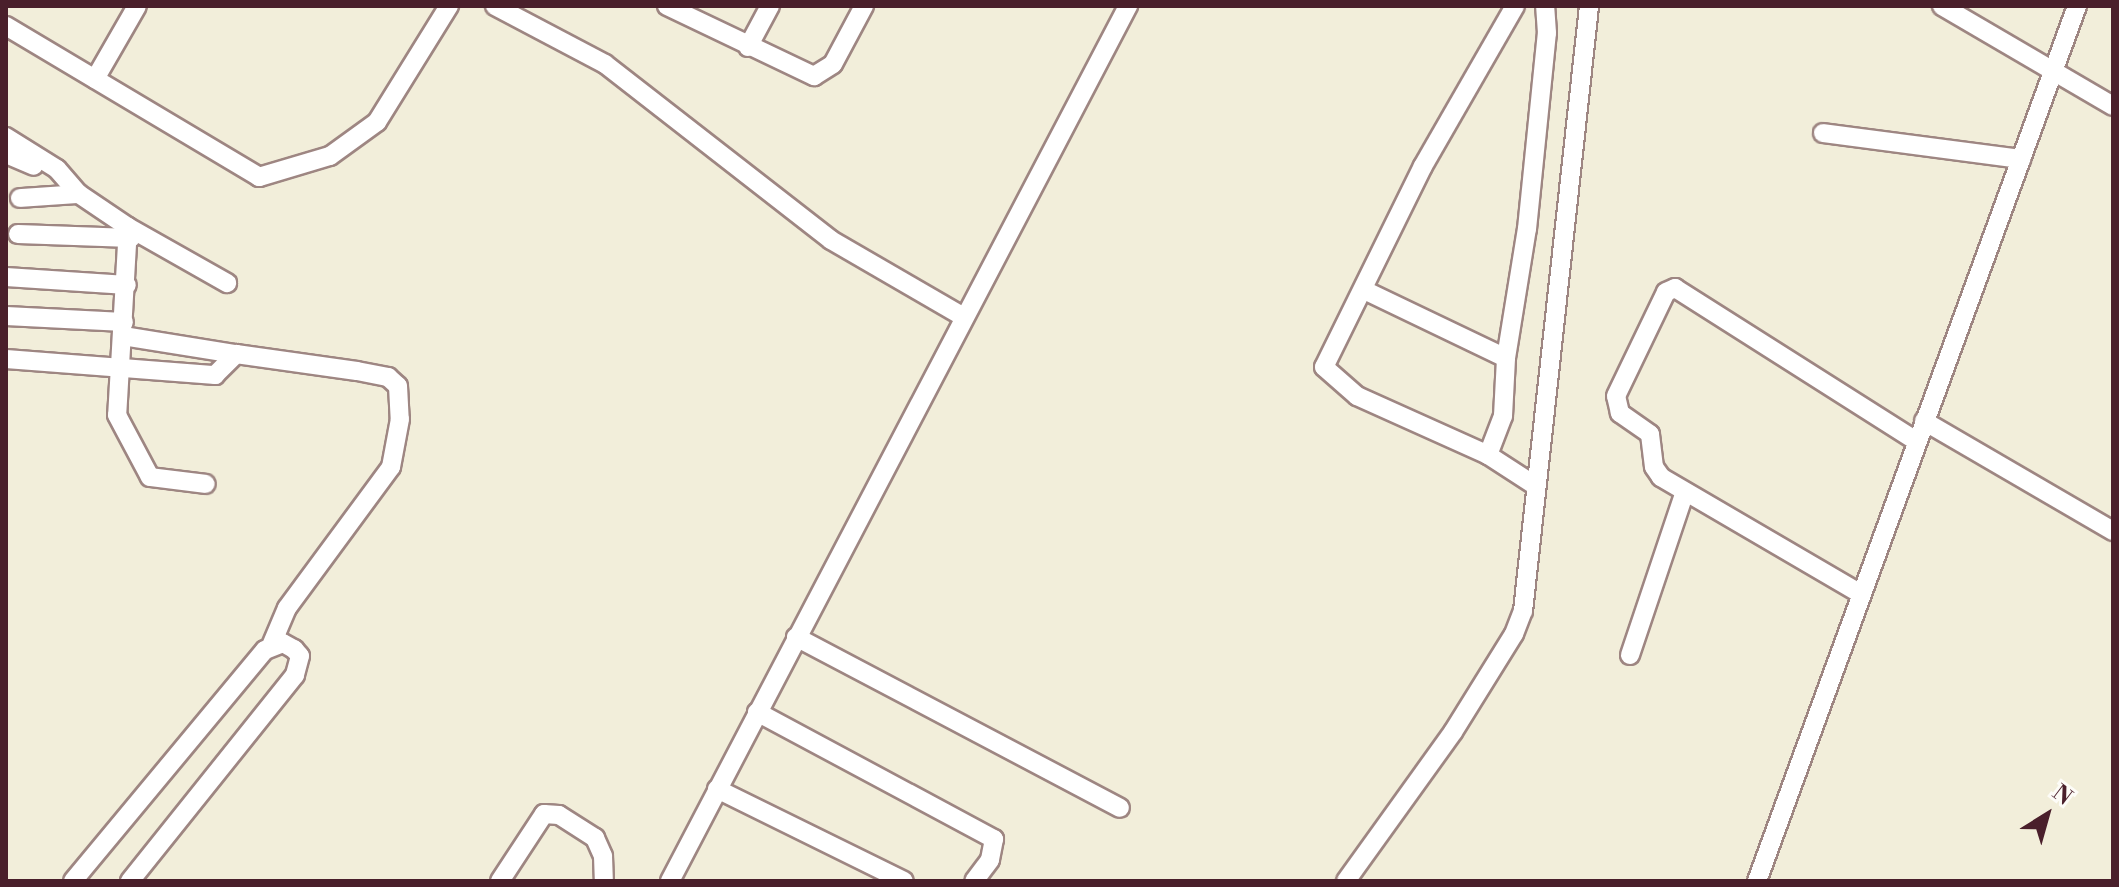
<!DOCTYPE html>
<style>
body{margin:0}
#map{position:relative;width:2119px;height:887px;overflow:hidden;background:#f2eeda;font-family:"Libre Bodoni",serif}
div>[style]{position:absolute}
.roads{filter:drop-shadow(2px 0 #9e8682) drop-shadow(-2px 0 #9e8682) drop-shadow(0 2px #9e8682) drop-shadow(0 -2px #9e8682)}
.minor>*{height:18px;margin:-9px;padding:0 9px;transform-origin:9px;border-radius:9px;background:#fff}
span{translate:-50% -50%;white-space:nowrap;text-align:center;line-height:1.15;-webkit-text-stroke:7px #fdfcf7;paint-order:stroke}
.frame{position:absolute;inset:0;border:8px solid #4a1f2b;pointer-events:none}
.north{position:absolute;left:2007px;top:775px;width:80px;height:80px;-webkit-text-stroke:6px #fdfcf7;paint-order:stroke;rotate:37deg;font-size:22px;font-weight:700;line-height:32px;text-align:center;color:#4a1f2b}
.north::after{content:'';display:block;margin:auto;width:28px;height:36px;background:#4a1f2b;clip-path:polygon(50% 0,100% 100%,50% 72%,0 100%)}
</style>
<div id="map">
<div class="roads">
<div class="minor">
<i style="left:495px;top:6px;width:124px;rotate:27.8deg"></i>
<i style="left:605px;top:64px;width:286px;rotate:37.9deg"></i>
<i style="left:831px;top:240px;width:154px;rotate:30.1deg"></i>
<i style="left:667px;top:6px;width:163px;rotate:25.5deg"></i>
<i style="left:814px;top:76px;width:22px;rotate:-32deg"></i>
<i style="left:833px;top:64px;width:66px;rotate:-61.9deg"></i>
<i style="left:1515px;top:6px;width:185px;rotate:119.9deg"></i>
<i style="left:1423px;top:166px;width:224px;rotate:116.2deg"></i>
<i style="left:1324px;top:367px;width:44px;rotate:41.3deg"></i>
<i style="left:1357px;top:396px;width:144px;rotate:24.2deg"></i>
<i style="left:1488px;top:455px;width:57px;rotate:32.9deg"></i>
<i style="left:1942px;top:6px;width:198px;rotate:30.3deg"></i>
<i style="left:6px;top:26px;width:295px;rotate:30.8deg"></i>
<i style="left:259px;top:177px;width:74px;rotate:-16.5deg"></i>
<i style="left:330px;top:156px;width:58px;rotate:-35.9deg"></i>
<i style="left:377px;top:122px;width:137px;rotate:-58.2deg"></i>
<i style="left:748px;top:47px;width:47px;rotate:-61.8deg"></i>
<i style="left:95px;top:79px;width:84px;rotate:-60.1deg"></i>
<i style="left:1823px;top:133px;width:200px;rotate:7.5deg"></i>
<i style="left:6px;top:137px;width:60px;rotate:32.1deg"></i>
<i style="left:57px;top:169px;width:33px;rotate:49deg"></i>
<i style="left:79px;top:194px;width:59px;rotate:34deg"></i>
<i style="left:128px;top:227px;width:188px;rotate:93.3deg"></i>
<i style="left:117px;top:415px;width:70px;rotate:62deg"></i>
<i style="left:150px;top:477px;width:56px;rotate:7.1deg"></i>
<i style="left:6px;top:154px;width:30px;rotate:23deg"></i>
<i style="left:20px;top:198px;width:59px;rotate:-3.9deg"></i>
<i style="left:128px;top:227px;width:114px;rotate:29.5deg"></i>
<i style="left:18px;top:234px;width:113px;rotate:2deg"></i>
<i style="left:6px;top:277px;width:121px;rotate:3.8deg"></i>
<i style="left:1364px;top:290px;width:157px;rotate:25.6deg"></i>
<i style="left:6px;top:316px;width:118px;rotate:2.9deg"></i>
<i style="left:123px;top:336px;width:114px;rotate:9.1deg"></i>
<i style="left:6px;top:359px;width:210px;rotate:4.4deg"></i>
<i style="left:215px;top:375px;width:30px;rotate:-45deg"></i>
<i style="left:236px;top:354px;width:122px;rotate:8deg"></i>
<i style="left:357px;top:371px;width:32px;rotate:11deg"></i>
<i style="left:388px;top:377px;width:13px;rotate:42deg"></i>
<i style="left:398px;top:386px;width:33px;rotate:87deg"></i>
<i style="left:400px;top:419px;width:49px;rotate:100.6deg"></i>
<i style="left:391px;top:467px;width:175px;rotate:126.4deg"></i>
<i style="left:287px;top:608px;width:39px;rotate:113deg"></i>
<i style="left:1924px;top:421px;width:219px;rotate:30.2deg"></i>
<i style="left:1488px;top:455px;width:42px;rotate:-69deg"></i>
<i style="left:1503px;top:416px;width:58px;rotate:-87deg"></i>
<i style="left:1506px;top:358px;width:131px;rotate:-80.8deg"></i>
<i style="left:1527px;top:229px;width:197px;rotate:-84.2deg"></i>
<i style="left:1547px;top:33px;width:27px;rotate:-94deg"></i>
<i style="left:1861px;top:594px;width:232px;rotate:-149.7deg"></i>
<i style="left:1661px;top:477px;width:12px;rotate:-125deg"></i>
<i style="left:1654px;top:467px;width:33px;rotate:-97deg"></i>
<i style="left:1650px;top:434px;width:37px;rotate:-145deg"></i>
<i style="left:1620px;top:413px;width:17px;rotate:-103deg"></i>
<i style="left:1616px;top:396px;width:115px;rotate:-64.3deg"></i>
<i style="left:1666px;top:292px;width:10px;rotate:-24deg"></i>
<i style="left:1675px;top:288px;width:285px;rotate:32.4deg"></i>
<i style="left:796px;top:637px;width:366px;rotate:27.8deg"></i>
<i style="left:1630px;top:655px;width:172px;rotate:-71.4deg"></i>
<i style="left:757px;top:712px;width:269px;rotate:28.2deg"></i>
<i style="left:994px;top:839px;width:21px;rotate:101deg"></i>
<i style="left:990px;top:860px;width:26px;rotate:127deg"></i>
<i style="left:717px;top:789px;width:208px;rotate:26.2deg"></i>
<i style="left:73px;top:881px;width:300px;rotate:-50.3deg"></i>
<i style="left:265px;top:650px;width:19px;rotate:-21deg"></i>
<i style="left:283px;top:643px;width:13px;rotate:29deg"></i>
<i style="left:294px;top:649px;width:9px;rotate:49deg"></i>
<i style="left:300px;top:656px;width:20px;rotate:105deg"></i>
<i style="left:295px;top:675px;width:264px;rotate:128.7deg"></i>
<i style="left:500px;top:881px;width:80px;rotate:-56.7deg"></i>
<i style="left:544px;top:814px;width:15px;rotate:4deg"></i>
<i style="left:559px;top:815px;width:43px;rotate:32.6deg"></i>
<i style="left:595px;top:838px;width:20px;rotate:66deg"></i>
<i style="left:603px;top:856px;width:25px;rotate:88deg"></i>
<i style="left:670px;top:881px;width:988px;rotate:-62.37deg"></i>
<i style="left:1346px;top:881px;width:183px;rotate:-54.3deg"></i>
<i style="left:1453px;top:732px;width:115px;rotate:-58.1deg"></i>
<i style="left:1514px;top:634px;width:25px;rotate:-69deg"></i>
<i style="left:1523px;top:611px;width:609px;rotate:-83.77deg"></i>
<i style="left:1757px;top:881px;width:932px;rotate:-69.91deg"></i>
</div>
</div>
<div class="frame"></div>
<div class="north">N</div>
</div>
